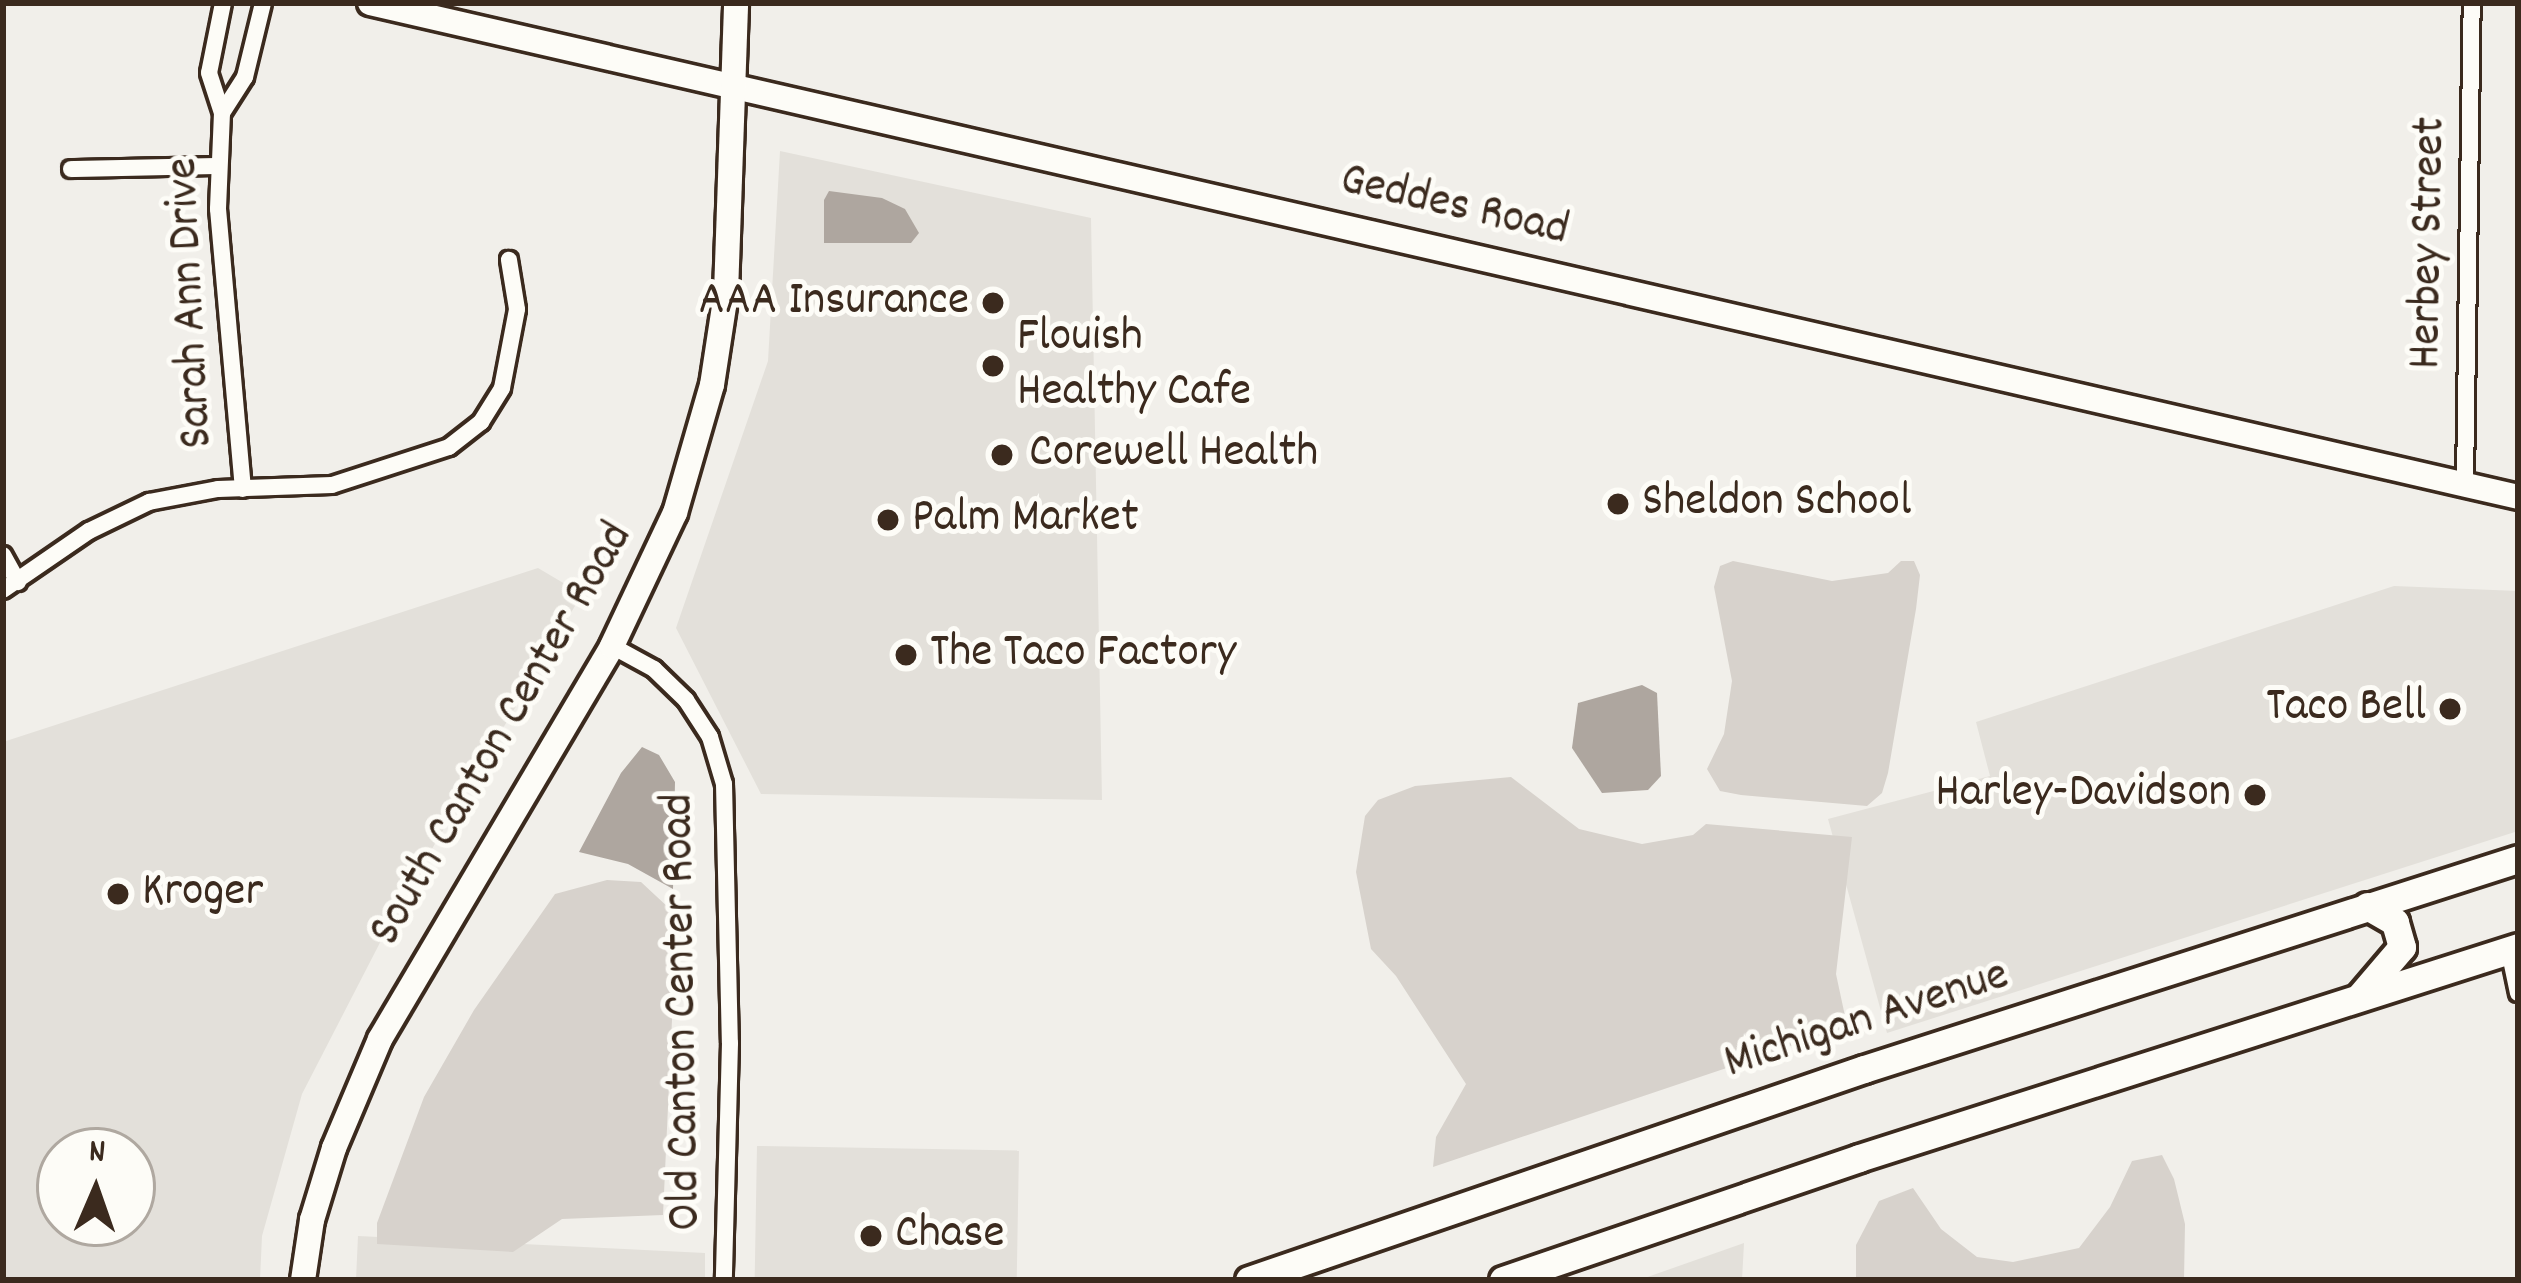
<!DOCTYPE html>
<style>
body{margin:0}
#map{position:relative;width:2521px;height:1283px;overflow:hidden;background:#f1efea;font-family:Dekko,sans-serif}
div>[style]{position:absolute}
.built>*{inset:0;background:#e3e0da;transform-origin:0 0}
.green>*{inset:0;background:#d7d2cc}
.water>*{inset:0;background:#aea69f}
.roads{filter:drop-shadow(3px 0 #3b2a1e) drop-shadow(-3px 0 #3b2a1e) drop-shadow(0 3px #3b2a1e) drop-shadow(0 -3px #3b2a1e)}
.minor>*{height:16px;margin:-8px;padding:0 8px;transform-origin:8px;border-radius:8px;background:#fdfcf7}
.secondary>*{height:24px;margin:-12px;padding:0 12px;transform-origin:12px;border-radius:12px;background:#fdfcf7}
.primary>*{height:27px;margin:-13.5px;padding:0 13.5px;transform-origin:13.5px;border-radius:13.5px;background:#fdfcf7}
.dots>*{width:33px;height:33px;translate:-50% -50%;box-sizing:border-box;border:6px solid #fdfcf7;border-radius:50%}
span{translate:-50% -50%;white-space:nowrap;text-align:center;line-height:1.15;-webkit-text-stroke:10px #fdfcf7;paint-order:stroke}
.street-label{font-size:48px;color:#3b2a1e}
.poi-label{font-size:48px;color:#3b2a1e}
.right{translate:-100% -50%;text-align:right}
.left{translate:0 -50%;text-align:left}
.frame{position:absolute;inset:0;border:6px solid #3b2a1e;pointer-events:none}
.north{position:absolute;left:36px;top:1127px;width:120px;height:120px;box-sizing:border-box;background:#fdfcf7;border:3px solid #afa8a0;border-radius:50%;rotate:2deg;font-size:33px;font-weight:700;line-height:48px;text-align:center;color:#3b2a1e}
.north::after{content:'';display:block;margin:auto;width:42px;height:54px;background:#3b2a1e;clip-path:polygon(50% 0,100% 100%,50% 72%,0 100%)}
</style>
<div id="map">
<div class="built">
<i style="clip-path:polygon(780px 151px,1091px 218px,1102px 800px,761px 794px,676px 628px,768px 361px)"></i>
<i style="clip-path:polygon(evenodd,538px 568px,582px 594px,403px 898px,302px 1094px,262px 1236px,260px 1280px,3px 1280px,3px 742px,538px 568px,132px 1151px,132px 1223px,60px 1223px,60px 1151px,132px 1151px)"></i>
<i style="clip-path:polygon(2394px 586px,2518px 591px,2518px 831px,1887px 1033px,1828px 819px,1990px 776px,1976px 722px)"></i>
<i style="left:757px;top:1146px;width:262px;height:134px;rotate:1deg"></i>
<i style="clip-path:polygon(358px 1236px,705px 1253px,705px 1280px,356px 1280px)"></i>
<i style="clip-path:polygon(1744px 1243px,1742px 1280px,1639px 1280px)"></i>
</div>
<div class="green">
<i style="clip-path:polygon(1733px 561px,1832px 581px,1888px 573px,1901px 561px,1914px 561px,1920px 575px,1916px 609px,1888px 773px,1882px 793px,1867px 806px,1741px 795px,1720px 791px,1707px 769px,1724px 734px,1732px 681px,1714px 587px,1720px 566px)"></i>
<i style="clip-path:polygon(1511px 777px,1579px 829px,1642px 844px,1693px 835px,1706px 824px,1852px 837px,1836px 974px,1845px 1016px,1839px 1030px,1433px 1167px,1436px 1137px,1466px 1084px,1396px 976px,1371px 949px,1356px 872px,1365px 816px,1378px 800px,1415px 786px)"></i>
<i style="clip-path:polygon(607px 880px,641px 882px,670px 909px,676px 933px,663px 1215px,562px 1219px,513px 1252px,377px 1244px,377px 1223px,424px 1097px,474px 1010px,555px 894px)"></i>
<i style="clip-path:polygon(2162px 1155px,2174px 1179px,2185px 1224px,2184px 1280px,1856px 1280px,1856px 1245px,1879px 1201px,1913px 1188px,1941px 1229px,1977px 1257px,2013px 1262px,2079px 1248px,2110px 1207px,2132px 1161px)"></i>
</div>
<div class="water">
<i style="clip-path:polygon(829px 191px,882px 198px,905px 209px,919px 233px,911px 243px,824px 243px,824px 200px)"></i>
<i style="clip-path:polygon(1642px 685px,1657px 693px,1661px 776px,1648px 790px,1602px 793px,1572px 748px,1578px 703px)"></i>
<i style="clip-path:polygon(642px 747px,659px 755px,675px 782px,673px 889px,628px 864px,579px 852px,621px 773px)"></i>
</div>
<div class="roads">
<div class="minor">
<i style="left:223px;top:3px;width:71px;rotate:101.3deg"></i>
<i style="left:209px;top:73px;width:42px;rotate:72deg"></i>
<i style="left:222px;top:113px;width:43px;rotate:-57.4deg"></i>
<i style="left:245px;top:77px;width:76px;rotate:-76.3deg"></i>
<i style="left:222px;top:113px;width:96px;rotate:92.4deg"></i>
<i style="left:218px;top:209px;width:281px;rotate:84.9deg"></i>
<i style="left:71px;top:169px;width:148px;rotate:-1.2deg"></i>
<i style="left:2465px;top:484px;width:481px;rotate:-89.2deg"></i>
<i style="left:3px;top:555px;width:31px;rotate:61deg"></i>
<i style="left:3px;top:590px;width:104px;rotate:-34.5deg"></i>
<i style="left:89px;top:531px;width:67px;rotate:-25.8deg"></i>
<i style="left:149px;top:502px;width:70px;rotate:-10.7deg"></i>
<i style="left:218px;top:489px;width:114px;rotate:-2deg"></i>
<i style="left:332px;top:485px;width:123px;rotate:-18deg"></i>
<i style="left:449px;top:447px;width:41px;rotate:-38deg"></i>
<i style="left:481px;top:422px;width:40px;rotate:-58deg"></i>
<i style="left:502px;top:388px;width:80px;rotate:-79.2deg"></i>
<i style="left:517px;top:309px;width:50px;rotate:-99.3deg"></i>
<i style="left:612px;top:646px;width:48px;rotate:28.7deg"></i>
<i style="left:654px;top:669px;width:45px;rotate:44.1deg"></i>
<i style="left:686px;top:700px;width:44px;rotate:57deg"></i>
<i style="left:710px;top:737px;width:49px;rotate:73.4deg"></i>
<i style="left:724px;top:784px;width:259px;rotate:88.7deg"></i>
<i style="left:730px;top:1043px;width:237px;rotate:91.5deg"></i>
<i style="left:2509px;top:950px;width:44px;rotate:78.2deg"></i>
</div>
<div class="secondary">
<i style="left:370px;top:3px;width:2204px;rotate:12.95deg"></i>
<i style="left:303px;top:1280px;width:61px;rotate:-81.5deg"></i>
<i style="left:312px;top:1220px;width:75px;rotate:-73deg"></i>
<i style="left:334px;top:1148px;width:118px;rotate:-67.1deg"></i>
<i style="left:380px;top:1039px;width:456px;rotate:-59.4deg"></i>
<i style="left:612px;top:646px;width:147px;rotate:-64.7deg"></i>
<i style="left:675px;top:513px;width:133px;rotate:-73.9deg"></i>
<i style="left:712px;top:385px;width:93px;rotate:-81.3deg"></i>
<i style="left:726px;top:293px;width:290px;rotate:-88deg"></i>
</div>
<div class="primary">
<i style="left:2361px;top:995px;width:63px;rotate:-49.5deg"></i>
<i style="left:2402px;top:947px;width:26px;rotate:-106deg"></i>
<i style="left:2395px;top:922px;width:32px;rotate:-150deg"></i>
<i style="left:1249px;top:1280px;width:650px;rotate:-18.94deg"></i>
<i style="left:1864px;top:1069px;width:687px;rotate:-17.8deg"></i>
<i style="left:1503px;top:1280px;width:376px;rotate:-18.9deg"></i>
<i style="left:1859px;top:1158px;width:692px;rotate:-17.75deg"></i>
</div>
</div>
<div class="dots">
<i style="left:993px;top:303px;background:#3b2a1e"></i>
<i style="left:993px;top:366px;background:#3b2a1e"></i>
<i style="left:1002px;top:455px;background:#3b2a1e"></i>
<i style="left:1618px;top:504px;background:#3b2a1e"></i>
<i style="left:888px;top:520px;background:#3b2a1e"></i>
<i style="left:906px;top:655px;background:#3b2a1e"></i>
<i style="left:2450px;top:709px;background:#3b2a1e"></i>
<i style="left:2255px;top:795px;background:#3b2a1e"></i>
<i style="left:118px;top:894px;background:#3b2a1e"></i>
<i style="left:871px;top:1236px;background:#3b2a1e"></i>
</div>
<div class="street-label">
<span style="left:1454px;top:207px;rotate:13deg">Geddes Road</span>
<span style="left:2430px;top:243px;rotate:-89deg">Herbey Street</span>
<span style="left:192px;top:303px;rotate:-93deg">Sarah Ann Drive</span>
<span style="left:503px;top:735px;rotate:-60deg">South Canton Center Road</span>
<span style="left:684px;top:1012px;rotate:-91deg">Old Canton Center Road</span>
<span style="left:1867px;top:1021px;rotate:-18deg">Michigan Avenue</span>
</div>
<div class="poi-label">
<span class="right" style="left:969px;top:303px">AAA Insurance</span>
<span class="left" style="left:1017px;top:366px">Flouish<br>Healthy Cafe</span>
<span class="left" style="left:1029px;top:455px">Corewell Health</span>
<span class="left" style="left:1642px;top:504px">Sheldon School</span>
<span class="left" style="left:912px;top:520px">Palm Market</span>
<span class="left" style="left:930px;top:655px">The Taco Factory</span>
<span class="right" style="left:2426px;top:709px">Taco Bell</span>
<span class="right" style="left:2231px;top:795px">Harley-Davidson</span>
<span class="left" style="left:142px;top:894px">Kroger</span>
<span class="left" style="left:895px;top:1236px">Chase</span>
</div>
<div class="frame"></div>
<div class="north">N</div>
</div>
